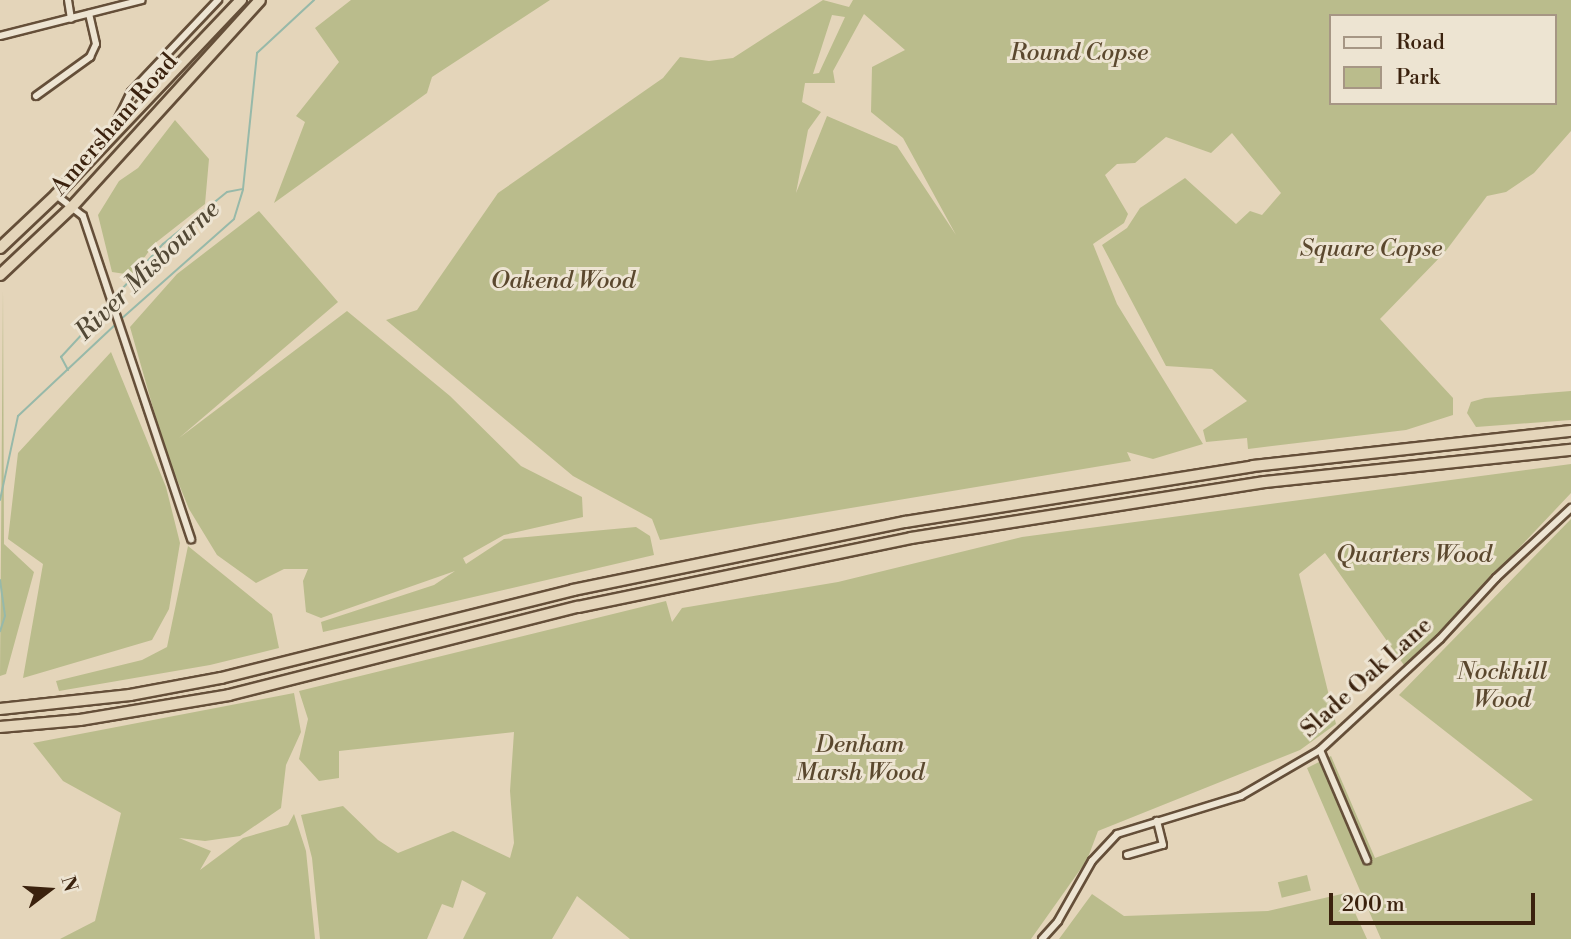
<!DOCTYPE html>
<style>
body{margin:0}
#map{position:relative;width:1571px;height:939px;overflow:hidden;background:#e4d5ba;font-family:"Libre Bodoni",serif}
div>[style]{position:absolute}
.green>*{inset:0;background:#babc8c;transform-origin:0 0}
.stream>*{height:2px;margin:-1px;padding:0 1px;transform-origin:1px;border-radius:1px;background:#97b9a9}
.roads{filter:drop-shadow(2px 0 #654f39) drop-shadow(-2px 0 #654f39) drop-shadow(0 2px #654f39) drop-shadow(0 -2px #654f39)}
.minor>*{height:6px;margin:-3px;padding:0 3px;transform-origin:3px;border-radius:3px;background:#ede4d2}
.trunk>*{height:10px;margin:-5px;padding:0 5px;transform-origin:5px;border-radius:5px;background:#e4d5ba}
.motorway>*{height:10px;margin:-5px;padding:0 5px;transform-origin:5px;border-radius:5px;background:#e4d5ba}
span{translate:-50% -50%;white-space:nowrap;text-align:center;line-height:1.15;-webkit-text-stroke:6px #ede4d2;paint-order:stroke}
.park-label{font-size:24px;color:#5b482e;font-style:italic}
.street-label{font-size:24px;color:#3b220e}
.water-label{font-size:26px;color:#524835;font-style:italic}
.legend{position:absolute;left:1329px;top:14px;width:228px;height:91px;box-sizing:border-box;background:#ede4d2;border:2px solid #a69684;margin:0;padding:9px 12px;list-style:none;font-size:21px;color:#3b220e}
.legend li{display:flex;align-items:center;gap:14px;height:35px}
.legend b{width:35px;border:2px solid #a69684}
.north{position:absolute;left:14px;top:855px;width:70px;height:70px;-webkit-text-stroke:5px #ede4d2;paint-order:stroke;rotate:73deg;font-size:19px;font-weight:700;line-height:28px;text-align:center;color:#3b220e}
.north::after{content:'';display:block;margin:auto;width:24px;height:32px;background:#3b220e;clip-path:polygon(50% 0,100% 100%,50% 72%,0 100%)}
.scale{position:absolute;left:1329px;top:893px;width:206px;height:32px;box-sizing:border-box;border:4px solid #3b220e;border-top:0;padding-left:9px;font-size:21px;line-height:24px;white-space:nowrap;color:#3b220e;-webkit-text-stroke:5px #ede4d2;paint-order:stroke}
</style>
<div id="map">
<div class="green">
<i style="clip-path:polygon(351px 0,550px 0,432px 77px,427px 93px,274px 203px,305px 122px,296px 116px,339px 62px,315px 28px)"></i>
<i style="clip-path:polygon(evenodd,823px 0,849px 7px,853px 0,1571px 0,1571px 131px,1534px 173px,1506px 192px,1487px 196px,1445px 252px,1380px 319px,1453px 398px,1453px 415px,1406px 430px,1248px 449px,1247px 438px,1206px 442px,1203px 430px,1247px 401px,1212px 369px,1166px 366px,1102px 245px,1127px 228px,1140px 208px,1185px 178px,1236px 224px,1250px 211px,1262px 215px,1281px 193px,1232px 133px,1211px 153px,1166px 137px,1135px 163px,1117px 164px,1105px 175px,1128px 214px,1124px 223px,1093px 244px,1117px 304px,1203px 444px,1153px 459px,1127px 452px,1131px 461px,660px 540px,652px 519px,573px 476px,386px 320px,417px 310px,498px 193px,663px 78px,680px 57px,709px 61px,733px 58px,823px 0,864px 14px,905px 50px,872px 67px,871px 112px,903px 138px,956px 235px,897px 146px,827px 116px,796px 193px,808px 130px,821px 112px,802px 102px,805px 83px,835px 83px,833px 71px,864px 14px,823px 0,832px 15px,845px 17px,819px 73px,813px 74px,832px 15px,823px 0,1331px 16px,1555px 16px,1555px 103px,1331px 103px,1331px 16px)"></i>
<i style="clip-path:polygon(175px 120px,209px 159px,205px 204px,154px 244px,132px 275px,112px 272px,98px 215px,119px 181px,138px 168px)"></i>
<i style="clip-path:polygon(259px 211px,338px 302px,179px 438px,347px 311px,450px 396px,521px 466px,582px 497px,583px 517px,504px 535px,463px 558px,466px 564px,504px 539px,636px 527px,650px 536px,654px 555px,323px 632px,321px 622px,434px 585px,455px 571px,321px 618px,306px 612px,303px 581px,308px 569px,284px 569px,256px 583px,217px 555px,189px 509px,165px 450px,130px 327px,177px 274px)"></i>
<i style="clip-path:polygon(3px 287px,4px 544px,34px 572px,6px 674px,0 676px)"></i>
<i style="clip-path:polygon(111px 352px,166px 487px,180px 543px,169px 609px,152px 640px,23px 678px,43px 564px,8px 539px,18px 453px)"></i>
<i style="clip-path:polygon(1571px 391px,1571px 420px,1476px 427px,1467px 413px,1471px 402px,1485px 398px)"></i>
<i style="clip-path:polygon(1571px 464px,1571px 493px,1406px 668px,1325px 553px,1299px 574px,1336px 724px,1300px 750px,1098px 831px,1087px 860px,1031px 939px,630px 939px,577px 896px,552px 939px,463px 939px,486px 893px,462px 880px,453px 908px,442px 904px,427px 939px,320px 939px,312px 858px,301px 815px,343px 806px,378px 840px,398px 853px,453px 831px,510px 858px,514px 843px,510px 791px,514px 732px,339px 751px,339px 778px,319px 781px,299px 759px,308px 719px,299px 691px,666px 601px,672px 622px,682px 608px,838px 582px,1022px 537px)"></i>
<i style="clip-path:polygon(1571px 519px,1571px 939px,1381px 939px,1307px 768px,1331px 756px,1375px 858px,1533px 800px,1399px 695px)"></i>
<i style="clip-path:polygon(188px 546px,272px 614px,279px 648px,210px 665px,59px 691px,56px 681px,142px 660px,167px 647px)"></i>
<i style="clip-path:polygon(294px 693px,301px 732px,286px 765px,281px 808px,240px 836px,205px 841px,179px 838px,211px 851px,200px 870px,243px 838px,288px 825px,294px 814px,306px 851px,315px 939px,60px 939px,95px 921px,121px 813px,63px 781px,33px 743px)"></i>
<i style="left:1307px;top:875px;width:16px;height:30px;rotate:76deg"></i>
<i style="clip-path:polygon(1346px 893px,1367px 939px,1059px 939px,1092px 894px,1124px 916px,1268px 911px)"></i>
</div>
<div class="stream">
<i style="left:112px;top:300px;width:76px;rotate:-47.7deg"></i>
<i style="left:163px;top:244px;width:82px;rotate:-39.1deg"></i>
<i style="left:227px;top:192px;width:15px;rotate:-11deg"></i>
<i style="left:120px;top:320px;width:152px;rotate:-41.5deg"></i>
<i style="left:234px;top:219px;width:31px;rotate:-73deg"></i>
<i style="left:243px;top:189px;width:137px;rotate:-84.1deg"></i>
<i style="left:257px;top:53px;width:78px;rotate:-42.9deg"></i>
<i style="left:68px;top:370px;width:15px;rotate:-118deg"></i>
<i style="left:61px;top:357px;width:71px;rotate:-47.3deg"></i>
<i style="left:0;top:500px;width:86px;rotate:-77.9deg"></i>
<i style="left:18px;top:416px;width:134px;rotate:-43.2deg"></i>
<i style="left:0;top:580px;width:36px;rotate:82deg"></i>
<i style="left:5px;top:616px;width:16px;rotate:108deg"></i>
</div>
<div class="roads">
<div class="minor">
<i style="left:68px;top:0;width:19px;rotate:81deg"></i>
<i style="left:0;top:36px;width:146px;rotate:-14.2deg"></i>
<i style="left:36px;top:96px;width:67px;rotate:-35.8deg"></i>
<i style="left:90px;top:57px;width:14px;rotate:-65deg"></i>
<i style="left:96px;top:44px;width:31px;rotate:-103deg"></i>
<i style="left:110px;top:135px;width:48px;rotate:-64deg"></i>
<i style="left:131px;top:92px;width:127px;rotate:-46.6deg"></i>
<i style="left:56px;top:195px;width:34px;rotate:38deg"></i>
<i style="left:83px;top:216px;width:341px;rotate:71.5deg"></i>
<i style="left:1320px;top:750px;width:120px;rotate:66.9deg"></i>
<i style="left:1127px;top:855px;width:37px;rotate:-16deg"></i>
<i style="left:1163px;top:845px;width:25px;rotate:-104deg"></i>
<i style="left:1042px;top:939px;width:24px;rotate:-48deg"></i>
<i style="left:1058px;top:921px;width:69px;rotate:-60.5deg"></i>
<i style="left:1092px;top:861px;width:37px;rotate:-47deg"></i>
<i style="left:1117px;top:834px;width:130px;rotate:-17deg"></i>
<i style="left:1241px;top:796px;width:91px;rotate:-30.2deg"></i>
<i style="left:1320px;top:750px;width:163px;rotate:-42.8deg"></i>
<i style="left:1440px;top:639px;width:83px;rotate:-47.4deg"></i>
<i style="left:1496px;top:578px;width:103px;rotate:-43deg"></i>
</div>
<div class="trunk">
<i style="left:0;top:248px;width:77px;rotate:-43.4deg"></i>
<i style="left:56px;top:195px;width:269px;rotate:-46.5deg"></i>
<i style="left:0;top:275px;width:96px;rotate:-43.3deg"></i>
<i style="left:70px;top:209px;width:282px;rotate:-47.7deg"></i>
</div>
<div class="motorway">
<i style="left:0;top:709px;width:131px;rotate:-6.1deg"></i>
<i style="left:130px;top:695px;width:93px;rotate:-10.6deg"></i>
<i style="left:221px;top:678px;width:363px;rotate:-14deg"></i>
<i style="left:573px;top:590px;width:339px;rotate:-11.6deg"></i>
<i style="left:905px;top:522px;width:352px;rotate:-9.1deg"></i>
<i style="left:1253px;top:466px;width:320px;rotate:-6.3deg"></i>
<i style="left:0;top:727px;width:80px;rotate:-5deg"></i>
<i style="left:80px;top:720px;width:151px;rotate:-9.5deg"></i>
<i style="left:229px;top:695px;width:360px;rotate:-14.2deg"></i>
<i style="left:578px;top:607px;width:340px;rotate:-11.7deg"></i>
<i style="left:911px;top:538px;width:358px;rotate:-9deg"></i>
<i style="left:1265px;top:482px;width:308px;rotate:-6deg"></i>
</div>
</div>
<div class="park-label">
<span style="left:1079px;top:54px">Round Copse</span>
<span style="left:1371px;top:250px">Square Copse</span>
<span style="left:563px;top:282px">Oakend Wood</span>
<span style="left:1414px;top:556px">Quarters Wood</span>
<span style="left:1502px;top:687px">Nockhill<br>Wood</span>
<span style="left:860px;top:760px">Denham<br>Marsh Wood</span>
</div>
<div class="street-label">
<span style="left:115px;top:125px;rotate:-49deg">Amersham Road</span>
<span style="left:1367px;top:678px;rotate:-42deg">Slade Oak Lane</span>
</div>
<div class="water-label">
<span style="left:148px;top:271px;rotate:-44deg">River Misbourne</span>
</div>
<ul class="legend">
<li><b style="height:9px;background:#ede4d2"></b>Road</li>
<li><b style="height:19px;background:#babc8c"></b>Park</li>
</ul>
<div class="north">N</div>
<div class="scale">200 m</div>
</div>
